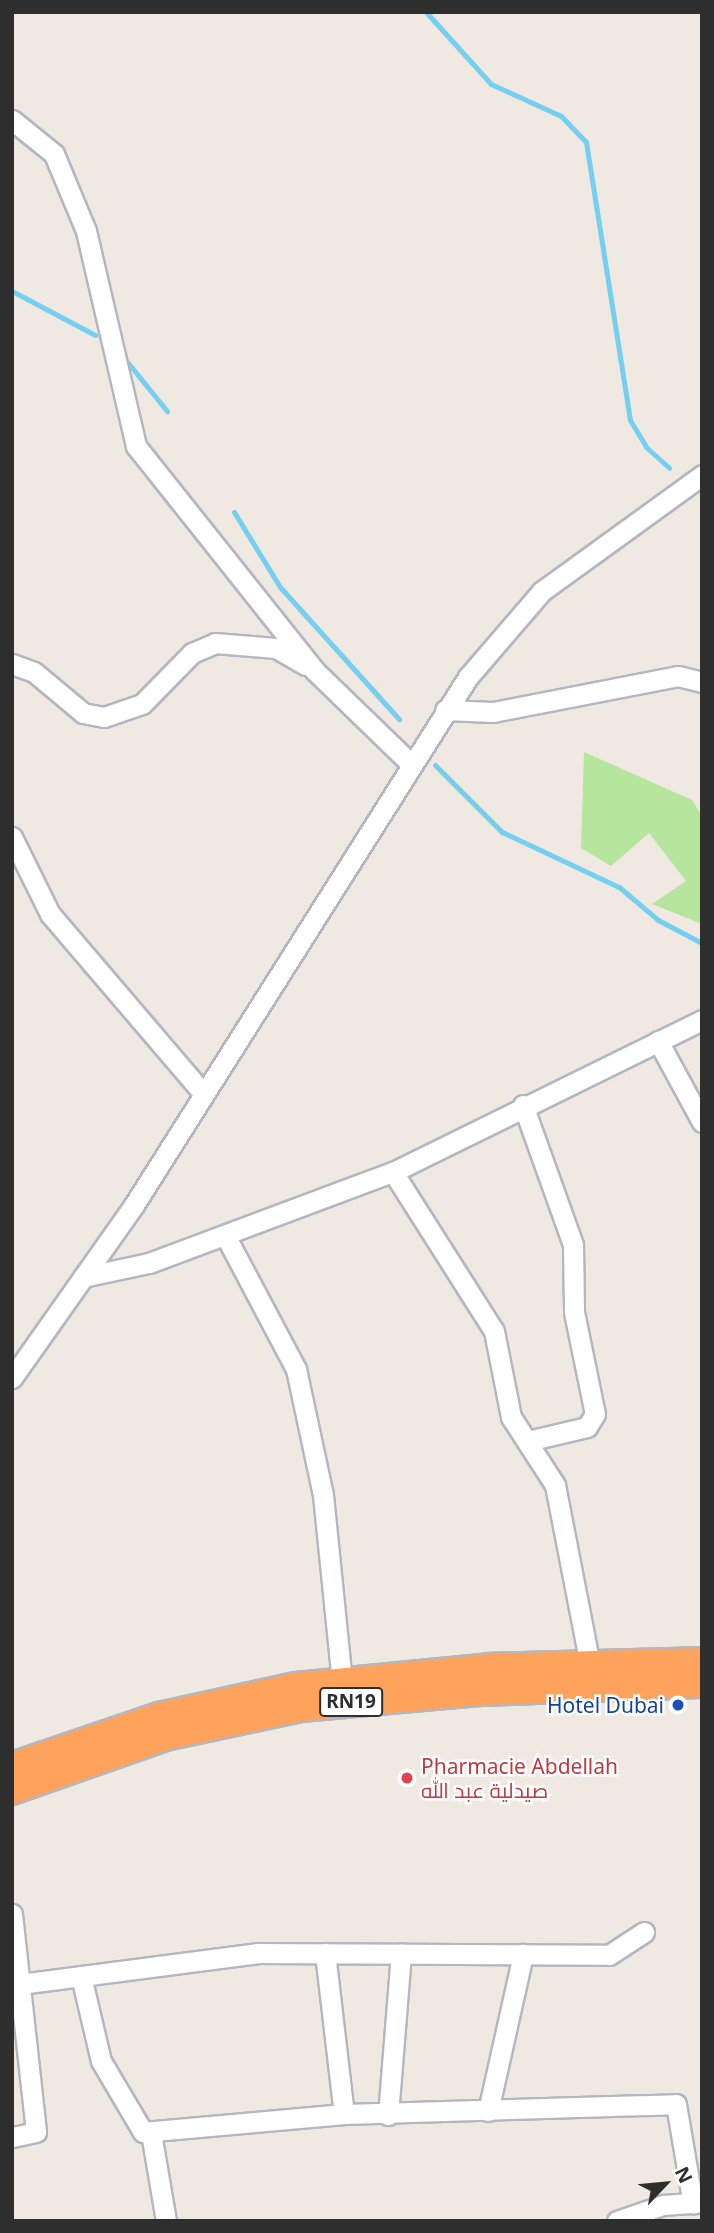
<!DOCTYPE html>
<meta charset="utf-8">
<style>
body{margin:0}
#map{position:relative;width:714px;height:2233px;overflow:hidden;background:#efe9e1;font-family:"Noto Sans",Cairo,sans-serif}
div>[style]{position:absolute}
.green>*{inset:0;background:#b6e59e}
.stream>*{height:5px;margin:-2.5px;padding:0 2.5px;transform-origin:2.5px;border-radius:2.5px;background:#75cff0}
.roads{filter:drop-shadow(2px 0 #b4b7c1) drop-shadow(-2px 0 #b4b7c1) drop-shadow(0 2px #b4b7c1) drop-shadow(0 -2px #b4b7c1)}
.minor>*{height:19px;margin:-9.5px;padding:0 9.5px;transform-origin:9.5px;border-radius:9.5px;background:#fff}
.highway>*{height:26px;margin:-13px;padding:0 13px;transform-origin:13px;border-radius:13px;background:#ffa35c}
.dots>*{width:19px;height:19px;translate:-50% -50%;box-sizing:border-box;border:4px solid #fff;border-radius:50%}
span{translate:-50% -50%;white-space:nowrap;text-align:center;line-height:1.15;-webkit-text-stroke:5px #fff;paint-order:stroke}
.shield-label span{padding:2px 5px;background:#fff;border:2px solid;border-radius:5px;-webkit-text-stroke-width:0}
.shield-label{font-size:19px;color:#2e2e2e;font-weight:700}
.transit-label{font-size:21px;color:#164399}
.right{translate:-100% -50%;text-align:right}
.health-label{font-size:21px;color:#be3a42}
.left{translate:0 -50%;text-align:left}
.frame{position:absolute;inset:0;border:14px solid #2e2e2e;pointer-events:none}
.north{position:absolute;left:630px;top:2149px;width:70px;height:70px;-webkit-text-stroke:5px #fff;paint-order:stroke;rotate:64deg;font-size:19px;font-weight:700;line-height:28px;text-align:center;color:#2e2e2e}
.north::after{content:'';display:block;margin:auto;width:24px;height:32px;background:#2e2e2e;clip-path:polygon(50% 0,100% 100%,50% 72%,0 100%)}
</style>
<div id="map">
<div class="green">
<i style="clip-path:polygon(584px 752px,692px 800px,702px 816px,702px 924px,652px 904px,686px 881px,649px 833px,611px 866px,581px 848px)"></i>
</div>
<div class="stream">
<i style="left:426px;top:12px;width:97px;rotate:47.9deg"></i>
<i style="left:491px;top:84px;width:77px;rotate:24.6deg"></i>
<i style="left:561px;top:116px;width:36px;rotate:46deg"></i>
<i style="left:586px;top:142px;width:281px;rotate:81deg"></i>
<i style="left:630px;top:420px;width:31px;rotate:59deg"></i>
<i style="left:646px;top:447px;width:31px;rotate:42deg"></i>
<i style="left:12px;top:291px;width:94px;rotate:27.9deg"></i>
<i style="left:120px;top:353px;width:75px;rotate:51deg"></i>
<i style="left:234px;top:512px;width:88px;rotate:58.5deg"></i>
<i style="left:280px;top:587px;width:178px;rotate:48deg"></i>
<i style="left:435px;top:765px;width:95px;rotate:45deg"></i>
<i style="left:502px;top:832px;width:129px;rotate:25.2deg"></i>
<i style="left:619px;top:887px;width:51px;rotate:40.2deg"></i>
<i style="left:658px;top:920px;width:50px;rotate:27.6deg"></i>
</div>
<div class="roads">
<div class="minor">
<i style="left:12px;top:120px;width:54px;rotate:39deg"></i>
<i style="left:54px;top:154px;width:83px;rotate:67.4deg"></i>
<i style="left:86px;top:231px;width:221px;rotate:76.9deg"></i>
<i style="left:136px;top:446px;width:286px;rotate:51.5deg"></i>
<i style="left:314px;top:670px;width:132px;rotate:44.1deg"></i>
<i style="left:12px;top:664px;width:23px;rotate:20deg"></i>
<i style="left:34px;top:672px;width:64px;rotate:39.9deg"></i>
<i style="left:83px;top:713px;width:21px;rotate:11deg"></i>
<i style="left:104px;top:717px;width:40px;rotate:-18.9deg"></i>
<i style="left:142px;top:704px;width:71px;rotate:-45.6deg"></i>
<i style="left:192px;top:653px;width:25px;rotate:-23deg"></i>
<i style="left:215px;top:643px;width:61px;rotate:4.7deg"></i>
<i style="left:276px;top:648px;width:34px;rotate:30deg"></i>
<i style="left:445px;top:710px;width:48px;rotate:2.4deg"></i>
<i style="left:493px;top:712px;width:188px;rotate:-11deg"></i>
<i style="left:678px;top:676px;width:25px;rotate:14deg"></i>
<i style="left:12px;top:837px;width:86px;rotate:63.7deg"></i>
<i style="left:50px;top:914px;width:235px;rotate:49.5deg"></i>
<i style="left:658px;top:1041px;width:92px;rotate:61.5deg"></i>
<i style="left:523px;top:1105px;width:149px;rotate:70.3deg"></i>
<i style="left:573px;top:1245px;width:67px;rotate:89.1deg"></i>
<i style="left:574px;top:1312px;width:104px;rotate:78.4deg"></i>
<i style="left:595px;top:1414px;width:15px;rotate:122deg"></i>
<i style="left:587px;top:1427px;width:61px;rotate:166.7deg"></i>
<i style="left:393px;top:1172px;width:188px;rotate:57.6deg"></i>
<i style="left:494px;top:1331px;width:88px;rotate:78.8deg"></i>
<i style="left:511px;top:1417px;width:81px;rotate:57.1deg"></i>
<i style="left:555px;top:1485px;width:194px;rotate:79deg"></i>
<i style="left:225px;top:1235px;width:152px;rotate:62.1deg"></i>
<i style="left:296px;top:1369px;width:129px;rotate:77.9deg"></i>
<i style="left:323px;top:1495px;width:198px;rotate:84.2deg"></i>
<i style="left:83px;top:1277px;width:67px;rotate:-12deg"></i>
<i style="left:149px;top:1263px;width:260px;rotate:-20.5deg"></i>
<i style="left:393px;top:1172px;width:344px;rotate:-26.2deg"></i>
<i style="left:12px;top:1378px;width:212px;rotate:-54.8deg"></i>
<i style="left:134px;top:1205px;width:625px;rotate:-57.68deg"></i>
<i style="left:468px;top:677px;width:113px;rotate:-49.3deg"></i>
<i style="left:542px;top:591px;width:198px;rotate:-35.9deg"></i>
<i style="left:12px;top:1914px;width:219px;rotate:83.7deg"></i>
<i style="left:36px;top:2132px;width:25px;rotate:168deg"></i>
<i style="left:325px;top:1953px;width:162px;rotate:83.3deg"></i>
<i style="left:81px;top:1976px;width:87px;rotate:76.8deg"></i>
<i style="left:101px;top:2061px;width:82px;rotate:59.4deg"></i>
<i style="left:143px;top:2132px;width:202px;rotate:-5.1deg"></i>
<i style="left:344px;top:2114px;width:332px;rotate:-1.7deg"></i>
<i style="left:676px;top:2104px;width:101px;rotate:80.4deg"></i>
<i style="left:12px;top:1985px;width:247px;rotate:-7.4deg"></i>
<i style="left:257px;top:1953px;width:352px;rotate:0.3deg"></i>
<i style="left:609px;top:1955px;width:42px;rotate:-33.3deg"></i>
<i style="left:488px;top:2111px;width:161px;rotate:-77.4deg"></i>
<i style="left:388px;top:2115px;width:162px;rotate:-85.4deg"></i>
<i style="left:151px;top:2133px;width:89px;rotate:80.3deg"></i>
<i style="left:617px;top:2221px;width:49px;rotate:-19.2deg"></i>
<i style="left:663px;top:2205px;width:39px;rotate:-4deg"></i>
</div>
<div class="highway">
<i style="left:12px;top:1766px;width:155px;rotate:-18.8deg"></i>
<i style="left:159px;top:1716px;width:140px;rotate:-12.4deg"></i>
<i style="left:296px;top:1686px;width:194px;rotate:-5.6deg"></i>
<i style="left:489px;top:1667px;width:213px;rotate:-1.6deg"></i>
<i style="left:12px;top:1791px;width:162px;rotate:-19.4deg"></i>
<i style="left:165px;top:1737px;width:139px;rotate:-12deg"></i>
<i style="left:301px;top:1708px;width:182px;rotate:-5.1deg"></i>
<i style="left:482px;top:1692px;width:220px;rotate:-2.1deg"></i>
</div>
</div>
<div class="dots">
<i style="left:678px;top:1705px;background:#1a4fb4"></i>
<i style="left:407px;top:1778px;background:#e0444e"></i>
</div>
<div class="shield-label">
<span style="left:351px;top:1702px">RN19</span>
</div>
<div class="transit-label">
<span class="right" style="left:664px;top:1705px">Hotel Dubai</span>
</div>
<div class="health-label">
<span class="left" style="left:421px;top:1778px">Pharmacie Abdellah<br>صيدلية عبد الله</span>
</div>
<div class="frame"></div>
<div class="north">N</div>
</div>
